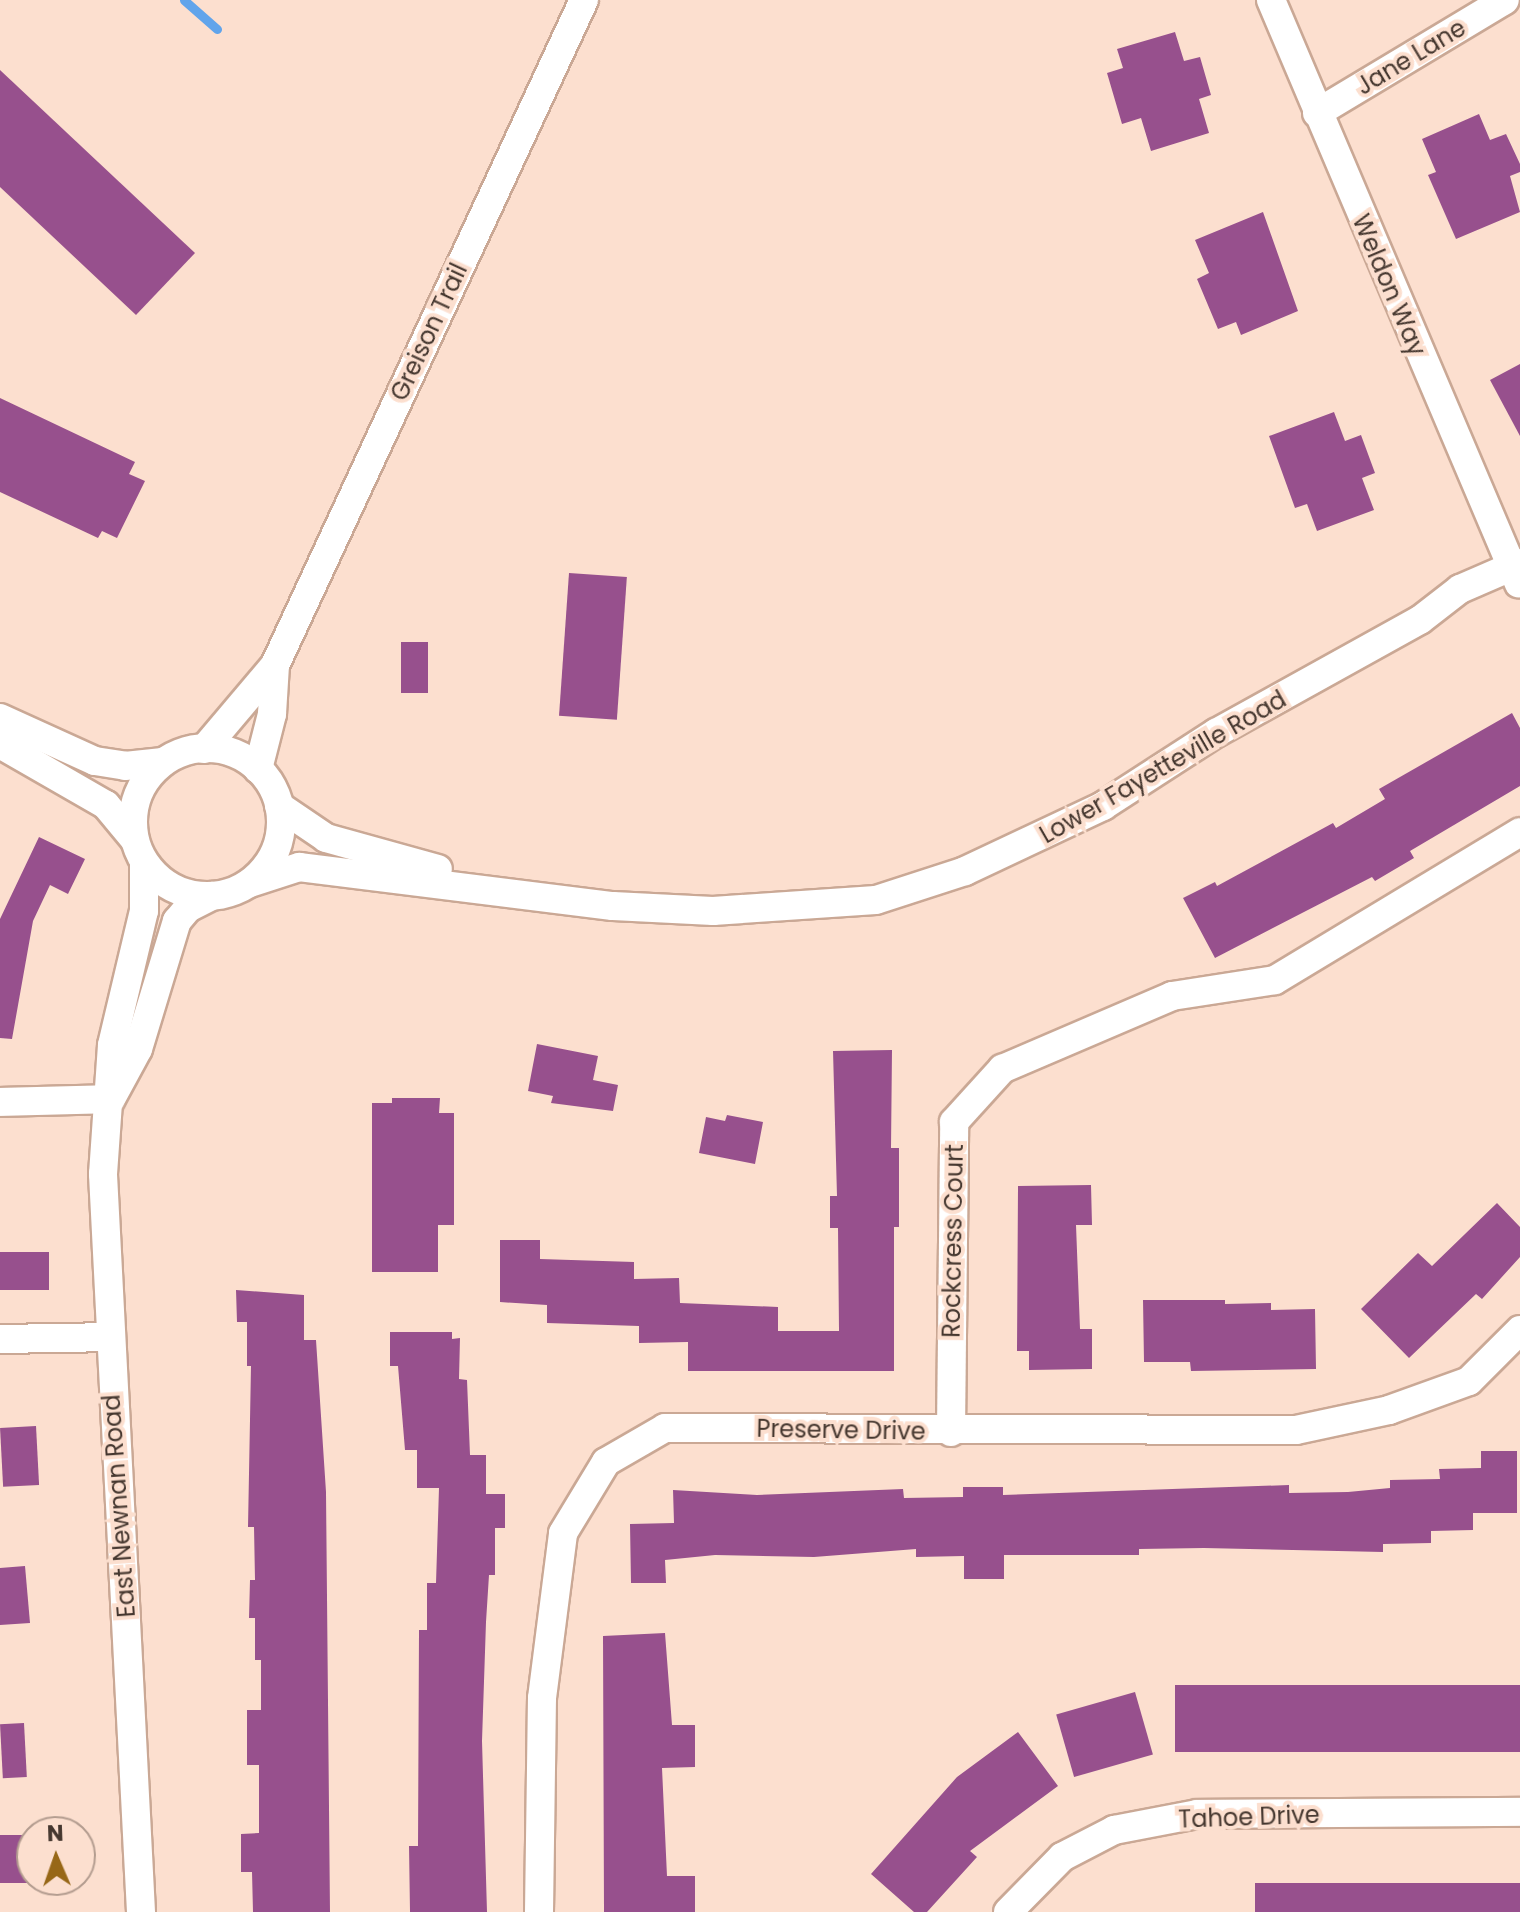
<!DOCTYPE html>
<style>
body{margin:0}
#map{position:relative;width:1520px;height:1912px;overflow:hidden;background:#fcdfcf;font-family:Poppins,sans-serif}
div>[style]{position:absolute}
.stream>*{height:9px;margin:-4.5px;padding:0 4.5px;transform-origin:4.5px;border-radius:4.5px;background:#61a4eb}
.building>*{inset:0;background:#97508d;transform-origin:0 0}
.roads{filter:drop-shadow(2px 0 #caa895) drop-shadow(-2px 0 #caa895) drop-shadow(0 2px #caa895) drop-shadow(0 -2px #caa895)}
.minor>*{height:28px;margin:-14px;padding:0 14px;transform-origin:14px;border-radius:14px;background:#fff}
.minor>.ring{margin:-14px;padding:0;box-sizing:content-box;background:none;border:28px solid #fff;border-radius:50%}
span{translate:-50% -50%;white-space:nowrap;text-align:center;line-height:1.15;-webkit-text-stroke:8px #fcdfcf;paint-order:stroke}
.street-label{font-size:24px;color:#45372f}
.north{position:absolute;left:16px;top:1816px;width:80px;height:80px;box-sizing:border-box;background:#fcdfcf;border:2px solid #b39c8f;border-radius:50%;rotate:358deg;font-size:22px;font-weight:700;line-height:32px;text-align:center;color:#45372f}
.north::after{content:'';display:block;margin:auto;width:28px;height:36px;background:#976717;clip-path:polygon(50% 0,100% 100%,50% 72%,0 100%)}
</style>
<div id="map">
<div class="stream">
<i style="left:184px;top:0;width:44px;rotate:41.3deg"></i>
</div>
<div class="building">
<i style="clip-path:polygon(1175px 32px,1184px 61px,1200px 57px,1211px 95px,1199px 99px,1209px 133px,1151px 151px,1141px 118px,1122px 124px,1107px 73px,1123px 68px,1117px 49px)"></i>
<i style="clip-path:polygon(0 70px,195px 253px,136px 315px,0 187px)"></i>
<i style="clip-path:polygon(1479px 114px,1490px 140px,1506px 134px,1520px 164px,1520px 172px,1510px 176px,1520px 212px,1456px 239px,1428px 175px,1436px 172px,1422px 139px)"></i>
<i style="clip-path:polygon(1263px 212px,1298px 311px,1241px 335px,1236px 322px,1218px 329px,1197px 279px,1209px 273px,1195px 240px)"></i>
<i style="clip-path:polygon(1520px 364px,1520px 436px,1490px 380px)"></i>
<i style="clip-path:polygon(0 398px,135px 462px,129px 474px,145px 481px,117px 538px,102px 531px,98px 538px,0 492px)"></i>
<i style="clip-path:polygon(1334px 412px,1345px 441px,1361px 435px,1375px 473px,1362px 478px,1374px 510px,1317px 531px,1307px 504px,1295px 508px,1269px 436px)"></i>
<i style="left:569px;top:573px;width:58px;height:143px;rotate:4deg"></i>
<i style="left:401px;top:642px;width:27px;height:51px"></i>
<i style="clip-path:polygon(1512px 713px,1520px 728px,1520px 786px,1410px 851px,1414px 858px,1375px 881px,1372px 877px,1215px 958px,1183px 898px,1215px 882px,1217px 886px,1333px 823px,1336px 828px,1385px 799px,1379px 789px)"></i>
<i style="clip-path:polygon(39px 837px,85px 859px,68px 894px,50px 885px,33px 921px,12px 1039px,0 1038px,0 919px)"></i>
<i style="clip-path:polygon(537px 1044px,598px 1056px,593px 1080px,618px 1085px,613px 1111px,551px 1103px,553px 1096px,528px 1091px)"></i>
<i style="clip-path:polygon(892px 1050px,891px 1148px,899px 1148px,899px 1227px,894px 1227px,894px 1371px,688px 1371px,688px 1342px,639px 1343px,639px 1326px,547px 1323px,547px 1305px,500px 1302px,500px 1240px,540px 1240px,540px 1259px,634px 1262px,634px 1279px,679px 1278px,680px 1303px,778px 1307px,778px 1331px,839px 1331px,838px 1228px,830px 1228px,830px 1196px,837px 1196px,833px 1051px)"></i>
<i style="clip-path:polygon(392px 1098px,440px 1098px,439px 1113px,454px 1113px,454px 1225px,438px 1225px,438px 1272px,372px 1272px,372px 1103px,392px 1103px)"></i>
<i style="clip-path:polygon(727px 1115px,763px 1122px,755px 1164px,699px 1153px,706px 1117px,725px 1121px)"></i>
<i style="clip-path:polygon(1091px 1185px,1092px 1225px,1076px 1225px,1080px 1329px,1092px 1329px,1092px 1369px,1029px 1370px,1029px 1351px,1017px 1351px,1018px 1186px)"></i>
<i style="clip-path:polygon(1497px 1203px,1520px 1227px,1520px 1257px,1482px 1299px,1476px 1294px,1409px 1358px,1361px 1309px,1418px 1253px,1432px 1266px)"></i>
<i style="left:0;top:1252px;width:49px;height:38px"></i>
<i style="clip-path:polygon(236px 1290px,304px 1295px,304px 1340px,316px 1340px,326px 1492px,330px 1912px,253px 1912px,252px 1872px,241px 1872px,241px 1834px,259px 1833px,259px 1765px,247px 1765px,247px 1710px,261px 1710px,261px 1660px,255px 1660px,255px 1618px,249px 1618px,250px 1580px,255px 1580px,254px 1527px,248px 1527px,251px 1366px,247px 1366px,247px 1322px,237px 1322px)"></i>
<i style="clip-path:polygon(1143px 1300px,1225px 1300px,1225px 1304px,1271px 1303px,1271px 1310px,1315px 1309px,1316px 1369px,1191px 1371px,1190px 1362px,1144px 1362px)"></i>
<i style="clip-path:polygon(390px 1332px,452px 1332px,452px 1339px,460px 1338px,459px 1379px,467px 1380px,470px 1455px,486px 1455px,486px 1494px,505px 1494px,505px 1528px,495px 1528px,495px 1575px,489px 1575px,486px 1622px,482px 1741px,487px 1912px,410px 1912px,409px 1846px,418px 1846px,419px 1630px,427px 1630px,427px 1583px,436px 1583px,439px 1488px,417px 1488px,417px 1450px,405px 1450px,398px 1366px,390px 1366px)"></i>
<i style="left:36px;top:1426px;width:59px;height:36px;rotate:87deg"></i>
<i style="clip-path:polygon(1481px 1451px,1517px 1451px,1517px 1513px,1473px 1513px,1473px 1530px,1431px 1531px,1431px 1543px,1383px 1544px,1383px 1552px,1204px 1548px,1139px 1549px,1139px 1555px,1004px 1555px,1004px 1579px,964px 1579px,964px 1556px,916px 1557px,916px 1549px,814px 1557px,715px 1555px,665px 1560px,666px 1583px,631px 1583px,630px 1524px,674px 1523px,673px 1490px,757px 1495px,903px 1489px,904px 1498px,963px 1497px,963px 1487px,1003px 1487px,1003px 1495px,1289px 1485px,1289px 1493px,1348px 1492px,1390px 1488px,1390px 1480px,1440px 1479px,1439px 1469px,1481px 1468px)"></i>
<i style="clip-path:polygon(25px 1566px,30px 1623px,0 1625px,0 1568px)"></i>
<i style="clip-path:polygon(665px 1633px,672px 1725px,695px 1725px,695px 1767px,662px 1768px,667px 1876px,695px 1876px,695px 1912px,604px 1912px,603px 1636px)"></i>
<i style="left:1520px;top:1685px;width:67px;height:345px;rotate:90deg"></i>
<i style="left:1135px;top:1692px;width:65px;height:82px;rotate:74deg"></i>
<i style="left:24px;top:1723px;width:54px;height:24px;rotate:87deg"></i>
<i style="clip-path:polygon(1018px 1732px,1058px 1786px,970px 1851px,977px 1857px,927px 1912px,914px 1912px,871px 1874px,957px 1777px)"></i>
<i style="left:0;top:1835px;width:32px;height:48px"></i>
<i style="left:1255px;top:1883px;width:265px;height:29px"></i>
</div>
<div class="roads">
<div class="minor">
<i style="left:1271px;top:0;width:634px;rotate:66.99deg"></i>
<i style="left:1317px;top:113px;width:219px;rotate:-31deg"></i>
<i style="left:0;top:718px;width:104px;rotate:24.4deg"></i>
<i style="left:95px;top:761px;width:30px;rotate:9deg"></i>
<i style="left:125px;top:766px;width:38px;rotate:-6deg"></i>
<i style="left:0;top:744px;width:122px;rotate:29.9deg"></i>
<i style="left:106px;top:805px;width:44px;rotate:50.5deg"></i>
<i class="ring" style="left:133px;top:748px;width:120px;height:120px"></i>
<i style="left:204px;top:749px;width:110px;rotate:-49.8deg"></i>
<i style="left:275px;top:665px;width:733px;rotate:-65.08deg"></i>
<i style="left:258px;top:769px;width:57px;rotate:-75.7deg"></i>
<i style="left:272px;top:714px;width:49px;rotate:-86.5deg"></i>
<i style="left:279px;top:806px;width:57px;rotate:34.2deg"></i>
<i style="left:326px;top:838px;width:116px;rotate:15.5deg"></i>
<i style="left:250px;top:883px;width:52px;rotate:-18.1deg"></i>
<i style="left:299px;top:867px;width:316px;rotate:7.1deg"></i>
<i style="left:613px;top:906px;width:100px;rotate:2.9deg"></i>
<i style="left:713px;top:911px;width:163px;rotate:-3.9deg"></i>
<i style="left:876px;top:900px;width:94px;rotate:-18deg"></i>
<i style="left:965px;top:871px;width:153px;rotate:-25.2deg"></i>
<i style="left:1103px;top:806px;width:135px;rotate:-32.9deg"></i>
<i style="left:1216px;top:733px;width:233px;rotate:-29deg"></i>
<i style="left:1420px;top:620px;width:51px;rotate:-37.8deg"></i>
<i style="left:1460px;top:589px;width:65px;rotate:-23.4deg"></i>
<i style="left:113px;top:1095px;width:52px;rotate:-61.5deg"></i>
<i style="left:138px;top:1049px;width:134px;rotate:-73.1deg"></i>
<i style="left:177px;top:921px;width:17px;rotate:-50deg"></i>
<i style="left:188px;top:908px;width:27px;rotate:-27deg"></i>
<i style="left:0;top:1102px;width:111px;rotate:-1.5deg"></i>
<i style="left:0;top:1339px;width:110px;rotate:-1deg"></i>
<i style="left:951px;top:1432px;width:310px;rotate:-89.4deg"></i>
<i style="left:954px;top:1122px;width:72px;rotate:-47.8deg"></i>
<i style="left:1002px;top:1069px;width:185px;rotate:-23.2deg"></i>
<i style="left:1172px;top:996px;width:104px;rotate:-8.8deg"></i>
<i style="left:1275px;top:980px;width:286px;rotate:-31.1deg"></i>
<i style="left:141px;top:1912px;width:739px;rotate:-92.95deg"></i>
<i style="left:103px;top:1174px;width:129px;rotate:-86deg"></i>
<i style="left:112px;top:1045px;width:138px;rotate:-76.6deg"></i>
<i style="left:144px;top:911px;width:48px;rotate:-90deg"></i>
<i style="left:539px;top:1912px;width:214px;rotate:-89.2deg"></i>
<i style="left:542px;top:1698px;width:166px;rotate:-82.7deg"></i>
<i style="left:563px;top:1533px;width:83px;rotate:-58.8deg"></i>
<i style="left:606px;top:1462px;width:68px;rotate:-30deg"></i>
<i style="left:665px;top:1428px;width:631px;rotate:0.18deg"></i>
<i style="left:1296px;top:1430px;width:95px;rotate:-12.1deg"></i>
<i style="left:1389px;top:1410px;width:85px;rotate:-19.9deg"></i>
<i style="left:1469px;top:1381px;width:72px;rotate:-45deg"></i>
<i style="left:1008px;top:1912px;width:77px;rotate:-45.5deg"></i>
<i style="left:1062px;top:1857px;width:59px;rotate:-27.4deg"></i>
<i style="left:1114px;top:1830px;width:85px;rotate:-10.9deg"></i>
<i style="left:1197px;top:1814px;width:323px;rotate:-0.4deg"></i>
</div>
</div>
<div class="street-label">
<span style="left:1411px;top:57px;rotate:-31deg">Jane Lane</span>
<span style="left:1389px;top:285px;rotate:67deg">Weldon Way</span>
<span style="left:429px;top:332px;rotate:-65deg">Greison Trail</span>
<span style="left:1163px;top:767px;rotate:-30deg">Lower Fayetteville Road</span>
<span style="left:953px;top:1241px;rotate:-89deg">Rockcress Court</span>
<span style="left:841px;top:1430px;rotate:1deg">Preserve Drive</span>
<span style="left:119px;top:1506px;rotate:-94deg">East Newnan Road</span>
<span style="left:1249px;top:1817px;rotate:-2deg">Tahoe Drive</span>
</div>
<div class="north">N</div>
</div>
